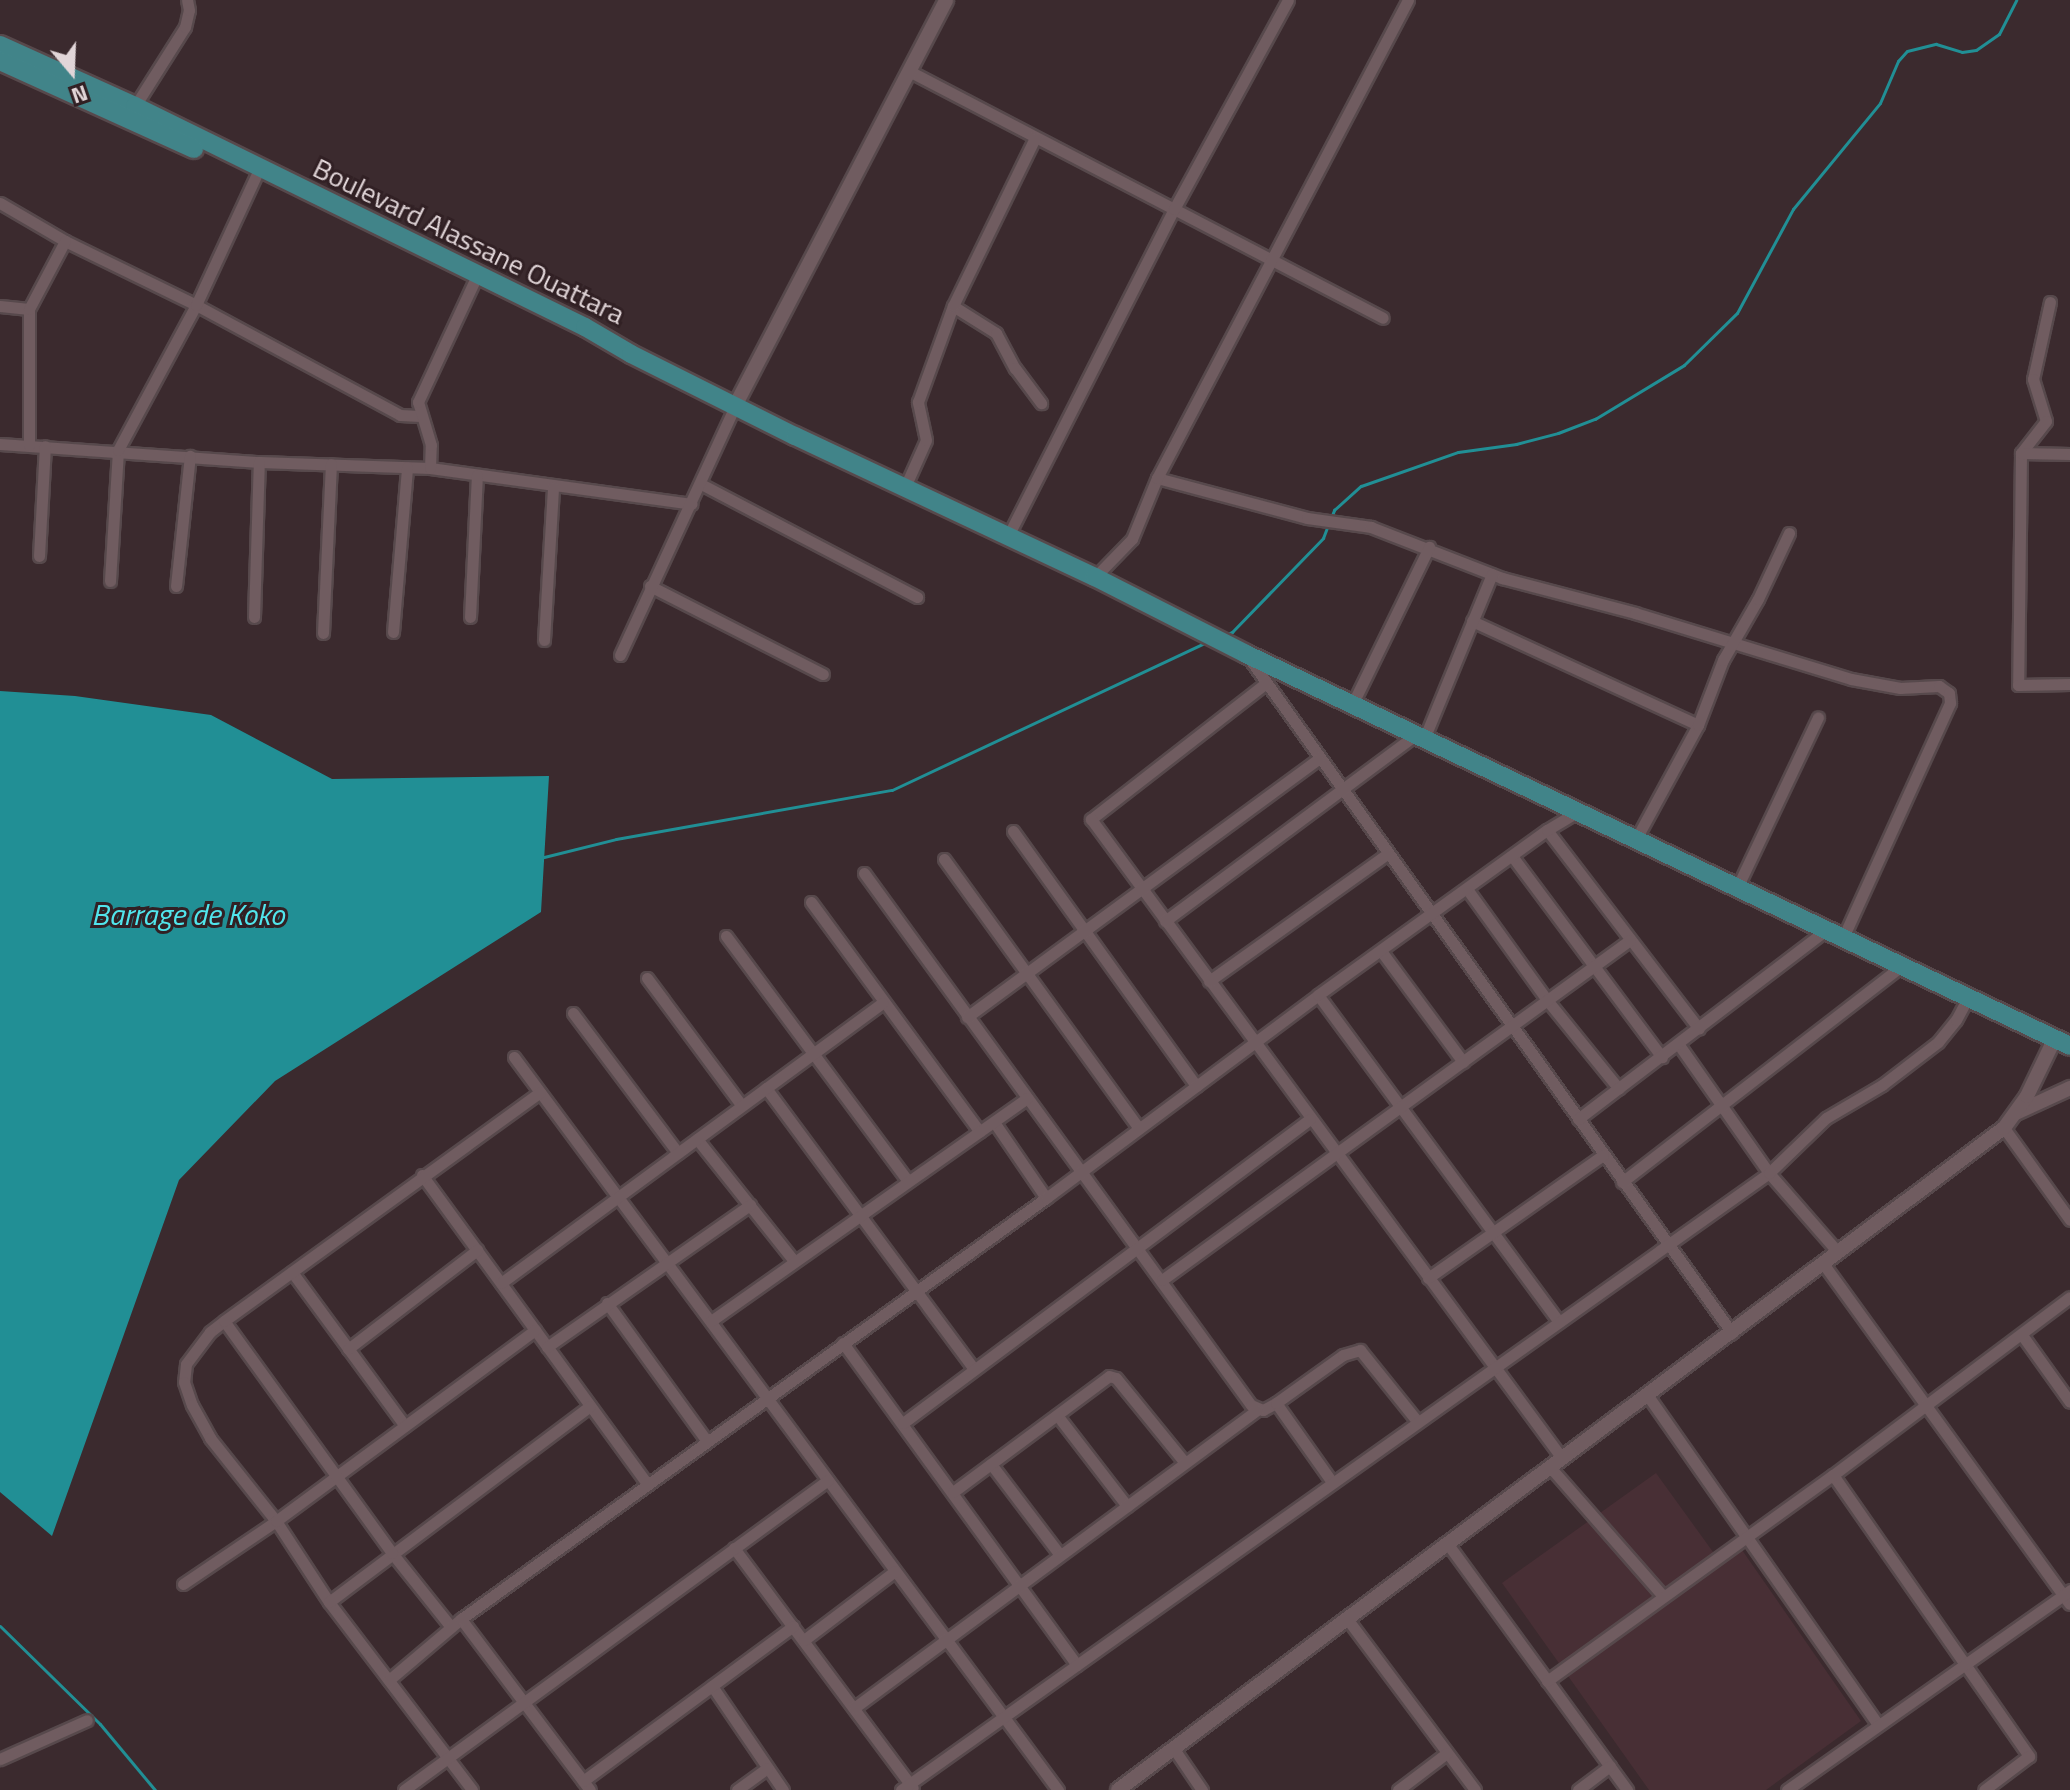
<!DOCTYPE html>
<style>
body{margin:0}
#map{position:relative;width:2070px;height:1790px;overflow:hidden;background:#3b2a2e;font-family:"Titillium Web",sans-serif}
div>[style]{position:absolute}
.built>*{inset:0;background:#482f35}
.water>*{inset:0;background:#218f95}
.stream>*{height:3px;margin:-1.5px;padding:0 1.5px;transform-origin:1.5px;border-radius:1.5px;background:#218f95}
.roads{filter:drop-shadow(2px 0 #57494c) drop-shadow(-2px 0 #57494c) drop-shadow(0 2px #57494c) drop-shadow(0 -2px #57494c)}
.minor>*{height:11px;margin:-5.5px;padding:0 5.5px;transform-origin:5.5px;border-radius:5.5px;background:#705c60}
.tertiary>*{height:14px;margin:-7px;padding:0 7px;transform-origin:7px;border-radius:7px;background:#705c60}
.primary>*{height:18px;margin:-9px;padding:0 9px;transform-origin:9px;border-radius:9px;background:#418489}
span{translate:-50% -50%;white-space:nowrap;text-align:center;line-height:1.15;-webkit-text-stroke:6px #312024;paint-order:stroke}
.street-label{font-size:28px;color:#e1d5d8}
.water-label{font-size:30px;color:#51e5ec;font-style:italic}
.north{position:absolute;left:32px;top:32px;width:80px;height:80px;-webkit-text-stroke:6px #312024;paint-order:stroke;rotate:161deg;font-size:22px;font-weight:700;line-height:32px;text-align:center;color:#e1d5d8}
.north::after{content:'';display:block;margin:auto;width:28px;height:36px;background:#e1d5d8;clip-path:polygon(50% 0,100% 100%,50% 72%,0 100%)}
</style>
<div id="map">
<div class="built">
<i style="clip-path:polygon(1656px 1473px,1721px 1563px,1742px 1550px,1861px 1721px,1766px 1790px,1649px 1790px,1502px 1583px)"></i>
</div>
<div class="water">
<i style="clip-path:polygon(0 691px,75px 696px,211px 715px,332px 779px,549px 776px,541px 912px,275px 1081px,179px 1180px,52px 1536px,0 1492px)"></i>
</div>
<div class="stream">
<i style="left:1331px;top:518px;width:9px;rotate:-69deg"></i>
<i style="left:1334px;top:510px;width:36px;rotate:-42deg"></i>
<i style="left:1361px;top:486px;width:103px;rotate:-19.3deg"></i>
<i style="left:1458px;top:452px;width:59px;rotate:-7.9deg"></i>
<i style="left:1516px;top:444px;width:43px;rotate:-14.7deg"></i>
<i style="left:1558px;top:433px;width:40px;rotate:-21deg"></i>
<i style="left:1595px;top:419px;width:104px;rotate:-31.2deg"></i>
<i style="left:1684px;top:365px;width:74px;rotate:-44.5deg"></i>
<i style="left:1737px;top:313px;width:118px;rotate:-61.7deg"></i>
<i style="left:1793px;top:209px;width:137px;rotate:-50.6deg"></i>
<i style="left:1880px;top:103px;width:46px;rotate:-66.8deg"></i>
<i style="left:1898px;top:61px;width:13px;rotate:-48deg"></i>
<i style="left:1907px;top:51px;width:30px;rotate:-14deg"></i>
<i style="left:1936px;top:44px;width:27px;rotate:17deg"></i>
<i style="left:1962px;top:52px;width:14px;rotate:-8deg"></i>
<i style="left:1976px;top:50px;width:28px;rotate:-35deg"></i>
<i style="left:1999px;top:34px;width:38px;rotate:-63deg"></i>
<i style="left:1225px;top:635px;width:8px;rotate:-23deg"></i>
<i style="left:1232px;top:632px;width:131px;rotate:-45.9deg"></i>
<i style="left:1323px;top:538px;width:14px;rotate:-69deg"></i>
<i style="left:544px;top:857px;width:74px;rotate:-14deg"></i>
<i style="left:616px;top:839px;width:280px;rotate:-10.1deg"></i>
<i style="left:892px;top:790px;width:348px;rotate:-25.2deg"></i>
<i style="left:0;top:1626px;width:140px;rotate:44.4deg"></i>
<i style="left:100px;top:1724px;width:86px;rotate:50.2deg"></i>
</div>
<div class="roads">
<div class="minor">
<i style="left:909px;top:71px;width:534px;rotate:27.52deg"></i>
<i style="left:135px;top:106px;width:93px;rotate:-57.7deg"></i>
<i style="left:185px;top:27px;width:17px;rotate:-77deg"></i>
<i style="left:189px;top:10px;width:10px;rotate:-101deg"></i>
<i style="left:0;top:203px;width:75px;rotate:30.3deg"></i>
<i style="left:65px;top:241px;width:146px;rotate:26deg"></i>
<i style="left:196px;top:305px;width:232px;rotate:28.3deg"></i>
<i style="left:400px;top:415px;width:20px;rotate:3deg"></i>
<i style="left:2050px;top:302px;width:79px;rotate:102.4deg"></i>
<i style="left:2033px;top:379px;width:44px;rotate:72.8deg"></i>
<i style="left:2046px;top:421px;width:41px;rotate:128deg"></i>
<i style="left:2021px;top:453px;width:232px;rotate:90.7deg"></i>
<i style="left:2018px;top:685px;width:52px;rotate:-1.1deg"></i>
<i style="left:0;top:306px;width:29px;rotate:6deg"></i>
<i style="left:953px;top:306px;width:51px;rotate:32.1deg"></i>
<i style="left:996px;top:333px;width:40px;rotate:62deg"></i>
<i style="left:1015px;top:368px;width:44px;rotate:53.4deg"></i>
<i style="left:0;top:444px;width:260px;rotate:4deg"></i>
<i style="left:259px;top:462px;width:171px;rotate:2deg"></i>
<i style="left:430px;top:468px;width:264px;rotate:7.8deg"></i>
<i style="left:29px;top:445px;width:136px;rotate:-90deg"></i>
<i style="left:29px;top:309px;width:77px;rotate:-62.1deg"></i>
<i style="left:2021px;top:453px;width:49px;rotate:1.2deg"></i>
<i style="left:430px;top:468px;width:23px;rotate:-88deg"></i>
<i style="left:431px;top:445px;width:45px;rotate:-106.8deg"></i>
<i style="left:418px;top:402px;width:132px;rotate:-65deg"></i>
<i style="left:1157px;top:478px;width:155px;rotate:14.9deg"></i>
<i style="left:1307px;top:518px;width:65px;rotate:8deg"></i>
<i style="left:1371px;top:527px;width:141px;rotate:21.3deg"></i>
<i style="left:1502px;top:578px;width:138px;rotate:14.7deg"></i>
<i style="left:1635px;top:613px;width:226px;rotate:17deg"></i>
<i style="left:1851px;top:679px;width:50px;rotate:10.4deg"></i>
<i style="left:1900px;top:688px;width:39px;rotate:-3deg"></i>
<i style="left:1939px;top:686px;width:12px;rotate:35deg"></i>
<i style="left:1949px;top:693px;width:10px;rotate:84deg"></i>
<i style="left:1950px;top:703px;width:258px;rotate:114.5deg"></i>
<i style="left:701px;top:484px;width:244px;rotate:27.6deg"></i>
<i style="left:905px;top:487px;width:51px;rotate:-65.9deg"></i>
<i style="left:926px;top:440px;width:39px;rotate:-102deg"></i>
<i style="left:918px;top:402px;width:102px;rotate:-70deg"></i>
<i style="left:953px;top:306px;width:187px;rotate:-64deg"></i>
<i style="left:1008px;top:536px;width:367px;rotate:-63.1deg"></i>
<i style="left:1174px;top:209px;width:238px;rotate:-61.4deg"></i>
<i style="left:39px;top:556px;width:110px;rotate:-86.9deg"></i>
<i style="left:1095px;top:577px;width:53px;rotate:-45.8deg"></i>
<i style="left:1132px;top:539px;width:66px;rotate:-67.7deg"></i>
<i style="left:1157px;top:478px;width:540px;rotate:-62.3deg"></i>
<i style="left:110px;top:581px;width:131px;rotate:-86.5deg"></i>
<i style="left:118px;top:450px;width:165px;rotate:-61.7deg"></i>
<i style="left:196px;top:305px;width:150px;rotate:-65.1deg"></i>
<i style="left:176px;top:586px;width:131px;rotate:-83.9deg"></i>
<i style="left:650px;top:586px;width:194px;rotate:27deg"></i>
<i style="left:254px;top:617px;width:155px;rotate:-88.2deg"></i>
<i style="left:470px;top:617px;width:142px;rotate:-87.2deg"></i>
<i style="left:1472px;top:621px;width:249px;rotate:24.7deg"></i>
<i style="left:393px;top:632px;width:165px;rotate:-85.1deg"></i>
<i style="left:323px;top:633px;width:169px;rotate:-87.3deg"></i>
<i style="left:544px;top:640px;width:153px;rotate:-86.6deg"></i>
<i style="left:620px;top:655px;width:277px;rotate:-65.2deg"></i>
<i style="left:1249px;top:658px;width:830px;rotate:54.41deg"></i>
<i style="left:1266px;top:683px;width:222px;rotate:142.1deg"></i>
<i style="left:1091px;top:819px;width:794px;rotate:53.61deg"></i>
<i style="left:1352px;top:705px;width:176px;rotate:-64deg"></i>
<i style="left:1424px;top:739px;width:178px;rotate:-67.6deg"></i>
<i style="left:1547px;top:830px;width:250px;rotate:52.6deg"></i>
<i style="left:1013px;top:831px;width:314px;rotate:54.3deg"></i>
<i style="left:1636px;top:839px;width:130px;rotate:-61.5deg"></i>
<i style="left:1698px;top:725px;width:70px;rotate:-69deg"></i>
<i style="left:1723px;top:660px;width:70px;rotate:-60.2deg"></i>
<i style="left:1758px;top:599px;width:73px;rotate:-64.8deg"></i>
<i style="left:1512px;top:856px;width:251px;rotate:53.3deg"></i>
<i style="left:944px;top:859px;width:332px;rotate:54.1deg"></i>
<i style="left:864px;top:873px;width:658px;rotate:53.97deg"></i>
<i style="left:1251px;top:1405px;width:13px;rotate:23deg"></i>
<i style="left:1263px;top:1410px;width:15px;rotate:-28deg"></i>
<i style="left:1276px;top:1403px;width:97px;rotate:54.7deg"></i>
<i style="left:1467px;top:889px;width:137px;rotate:54.2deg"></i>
<i style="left:1547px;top:1000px;width:114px;rotate:51deg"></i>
<i style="left:1736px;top:890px;width:191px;rotate:-64.6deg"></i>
<i style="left:811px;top:902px;width:285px;rotate:53.7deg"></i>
<i style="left:1165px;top:921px;width:312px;rotate:-36.6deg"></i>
<i style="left:726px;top:936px;width:305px;rotate:53.4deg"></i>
<i style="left:1381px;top:951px;width:138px;rotate:53.5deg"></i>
<i style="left:647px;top:978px;width:159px;rotate:53.4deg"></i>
<i style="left:1209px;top:981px;width:219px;rotate:-35.5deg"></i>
<i style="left:1318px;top:995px;width:405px;rotate:53.6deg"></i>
<i style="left:573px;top:1013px;width:175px;rotate:53.1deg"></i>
<i style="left:967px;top:1017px;width:436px;rotate:-36.3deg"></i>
<i style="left:1679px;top:1045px;width:156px;rotate:54.9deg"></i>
<i style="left:1769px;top:1173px;width:103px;rotate:48.9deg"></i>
<i style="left:514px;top:1057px;width:913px;rotate:53.42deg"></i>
<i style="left:766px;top:1088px;width:350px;rotate:53.5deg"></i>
<i style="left:1578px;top:1119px;width:312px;rotate:-37.3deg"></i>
<i style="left:994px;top:1122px;width:92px;rotate:55.6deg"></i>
<i style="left:2004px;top:1128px;width:113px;rotate:54.3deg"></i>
<i style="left:697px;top:1139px;width:156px;rotate:51.5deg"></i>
<i style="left:422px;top:1175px;width:382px;rotate:53.9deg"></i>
<i style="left:1622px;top:1182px;width:351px;rotate:-37.7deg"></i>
<i style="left:1822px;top:1262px;width:422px;rotate:54.1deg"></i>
<i style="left:292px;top:1272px;width:191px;rotate:53.7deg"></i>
<i style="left:1428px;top:1278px;width:214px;rotate:-35.1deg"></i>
<i style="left:1162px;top:1280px;width:578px;rotate:-36deg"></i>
<i style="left:501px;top:1283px;width:473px;rotate:-36.3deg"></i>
<i style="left:607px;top:1303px;width:170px;rotate:54.1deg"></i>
<i style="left:224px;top:1321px;width:18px;rotate:142deg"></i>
<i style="left:210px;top:1332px;width:40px;rotate:127deg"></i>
<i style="left:186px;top:1364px;width:18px;rotate:96deg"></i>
<i style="left:184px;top:1382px;width:24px;rotate:71deg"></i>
<i style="left:192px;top:1405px;width:38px;rotate:61deg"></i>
<i style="left:210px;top:1438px;width:106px;rotate:51.5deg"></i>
<i style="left:276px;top:1521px;width:97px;rotate:56.8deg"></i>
<i style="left:329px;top:1602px;width:236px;rotate:52.7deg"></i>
<i style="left:711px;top:1321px;width:387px;rotate:-35.2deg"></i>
<i style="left:2022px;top:1335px;width:82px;rotate:54.4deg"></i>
<i style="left:843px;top:1343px;width:398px;rotate:54deg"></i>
<i style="left:547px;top:1347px;width:248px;rotate:-35deg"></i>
<i style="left:348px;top:1349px;width:163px;rotate:-37.5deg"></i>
<i style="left:1648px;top:1396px;width:401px;rotate:55deg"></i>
<i style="left:1276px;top:1403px;width:82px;rotate:-35.6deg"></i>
<i style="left:1343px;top:1355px;width:18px;rotate:-16deg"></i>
<i style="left:1360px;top:1350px;width:91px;rotate:51.2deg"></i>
<i style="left:1057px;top:1415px;width:115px;rotate:52.4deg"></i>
<i style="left:903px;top:1423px;width:508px;rotate:-36.76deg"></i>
<i style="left:991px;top:1464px;width:114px;rotate:52.8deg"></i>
<i style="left:1550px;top:1467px;width:170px;rotate:48.8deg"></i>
<i style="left:1833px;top:1475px;width:343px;rotate:55.1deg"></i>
<i style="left:2029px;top:1756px;width:56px;rotate:142.9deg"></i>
<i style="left:953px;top:1492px;width:194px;rotate:-36.6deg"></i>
<i style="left:1109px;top:1376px;width:7px;rotate:16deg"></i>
<i style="left:1116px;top:1378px;width:109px;rotate:50.9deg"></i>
<i style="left:1447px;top:1543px;width:306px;rotate:53.9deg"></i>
<i style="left:734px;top:1548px;width:299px;rotate:53.3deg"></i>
<i style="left:183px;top:1584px;width:112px;rotate:-34.1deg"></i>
<i style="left:276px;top:1521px;width:322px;rotate:-36.4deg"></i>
<i style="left:329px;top:1602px;width:326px;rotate:-36.9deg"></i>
<i style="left:461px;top:1619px;width:214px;rotate:53deg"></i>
<i style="left:1348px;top:1620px;width:212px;rotate:53.2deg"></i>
<i style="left:451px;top:1627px;width:95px;rotate:-128.6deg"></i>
<i style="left:392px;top:1553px;width:286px;rotate:-125.9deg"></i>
<i style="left:224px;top:1321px;width:390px;rotate:-35.9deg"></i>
<i style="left:804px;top:1640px;width:114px;rotate:-37.2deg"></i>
<i style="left:389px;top:1680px;width:94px;rotate:-40.3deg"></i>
<i style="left:461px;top:1619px;width:721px;rotate:-35.74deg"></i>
<i style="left:1046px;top:1198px;width:339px;rotate:-36.7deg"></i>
<i style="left:1318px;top:995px;width:282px;rotate:-35.8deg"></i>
<i style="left:1547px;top:830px;width:37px;rotate:-31deg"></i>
<i style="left:1547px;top:1681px;width:352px;rotate:-35.8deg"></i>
<i style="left:1833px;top:1475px;width:296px;rotate:-36.9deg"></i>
<i style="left:712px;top:1686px;width:126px;rotate:55.7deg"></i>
<i style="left:854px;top:1708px;width:501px;rotate:-36.48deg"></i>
<i style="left:1174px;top:1749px;width:50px;rotate:55.7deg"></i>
<i style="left:0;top:1759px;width:95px;rotate:-24.1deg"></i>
<i style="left:583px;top:1781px;width:261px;rotate:-36.4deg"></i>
<i style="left:404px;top:1790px;width:525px;rotate:-36.17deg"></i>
<i style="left:737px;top:1790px;width:37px;rotate:-36deg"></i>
<i style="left:901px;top:1790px;width:1065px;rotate:-35.41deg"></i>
<i style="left:1769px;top:1173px;width:79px;rotate:-44deg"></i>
<i style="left:1826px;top:1118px;width:65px;rotate:-30.5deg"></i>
<i style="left:1882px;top:1085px;width:71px;rotate:-37.5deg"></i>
<i style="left:1938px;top:1042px;width:28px;rotate:-51deg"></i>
<i style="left:1956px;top:1020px;width:26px;rotate:-62deg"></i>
<i style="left:1398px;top:1790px;width:61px;rotate:-37.1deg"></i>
<i style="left:1578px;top:1790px;width:40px;rotate:-37deg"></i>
<i style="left:1787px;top:1790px;width:347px;rotate:-35.2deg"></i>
</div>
<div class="tertiary">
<i style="left:736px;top:404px;width:455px;rotate:-62.5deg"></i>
<i style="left:2016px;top:1113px;width:60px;rotate:-24.8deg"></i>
<i style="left:1118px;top:1790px;width:1106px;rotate:-36.77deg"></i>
<i style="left:2004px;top:1128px;width:39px;rotate:-54deg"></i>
<i style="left:2027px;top:1096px;width:64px;rotate:-64.2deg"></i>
</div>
<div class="primary">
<i style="left:0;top:45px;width:148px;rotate:24.3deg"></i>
<i style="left:135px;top:106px;width:501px;rotate:26.16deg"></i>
<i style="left:585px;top:327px;width:53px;rotate:30.4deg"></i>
<i style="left:631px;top:354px;width:183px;rotate:26.6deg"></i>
<i style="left:795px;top:436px;width:331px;rotate:25.2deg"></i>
<i style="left:1095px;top:577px;width:169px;rotate:27deg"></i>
<i style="left:1246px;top:654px;width:912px;rotate:25.44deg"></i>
<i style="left:0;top:61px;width:213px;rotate:24.4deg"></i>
</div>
</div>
<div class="street-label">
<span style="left:469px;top:241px;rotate:26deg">Boulevard Alassane Ouattara</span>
</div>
<div class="water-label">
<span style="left:188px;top:914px">Barrage de Koko</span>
</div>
<div class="north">N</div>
</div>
